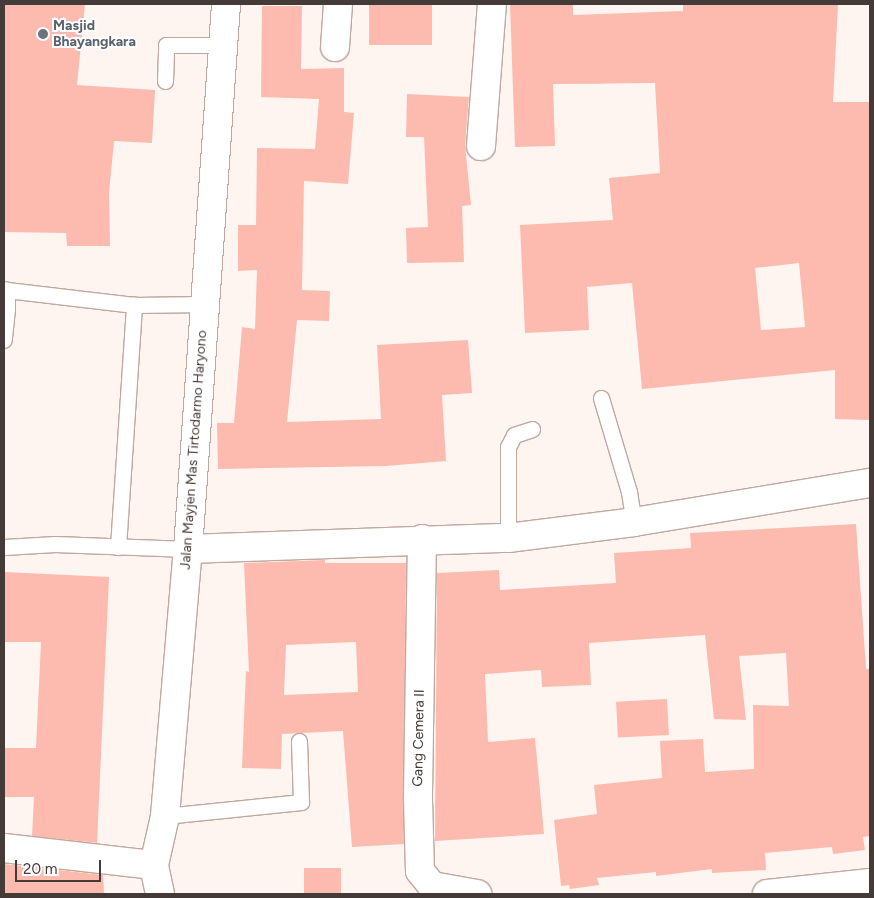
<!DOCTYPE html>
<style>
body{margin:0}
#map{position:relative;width:874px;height:898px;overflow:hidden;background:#fef4f0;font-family:Figtree,sans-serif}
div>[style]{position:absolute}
.building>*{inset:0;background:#fdbaaf;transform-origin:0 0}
.roads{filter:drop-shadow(1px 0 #c0a89f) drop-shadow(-1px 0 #c0a89f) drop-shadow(0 1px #c0a89f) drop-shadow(0 -1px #c0a89f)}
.service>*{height:15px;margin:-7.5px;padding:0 7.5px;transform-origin:7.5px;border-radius:7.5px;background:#fff}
.minor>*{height:28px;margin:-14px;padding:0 14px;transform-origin:14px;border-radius:14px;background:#fff}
.dots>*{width:14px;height:14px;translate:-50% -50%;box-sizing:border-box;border:2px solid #fff;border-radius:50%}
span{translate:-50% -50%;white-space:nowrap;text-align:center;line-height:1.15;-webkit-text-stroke:4px #fff;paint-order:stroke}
.worship-label{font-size:14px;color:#5b616d;font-weight:700}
.left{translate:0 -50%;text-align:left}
.street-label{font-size:14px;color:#443a37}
.frame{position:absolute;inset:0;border:5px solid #443a37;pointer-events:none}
.scale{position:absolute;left:15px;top:860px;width:86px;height:22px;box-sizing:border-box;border:2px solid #443a37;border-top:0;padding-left:6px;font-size:15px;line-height:18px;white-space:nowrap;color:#443a37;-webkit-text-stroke:4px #fff;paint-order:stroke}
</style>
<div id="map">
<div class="building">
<i style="clip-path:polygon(4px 4px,85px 4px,77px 85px,155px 90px,152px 143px,114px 141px,109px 193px,110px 246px,67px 246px,66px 233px,4px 232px)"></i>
<i style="left:369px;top:4px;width:63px;height:41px"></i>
<i style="clip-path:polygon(evenodd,510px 4px,573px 4px,573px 15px,683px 11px,683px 4px,838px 4px,833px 102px,870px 102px,870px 420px,835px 419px,835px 370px,642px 389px,632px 283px,587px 287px,589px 330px,525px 333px,520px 225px,613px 220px,609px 178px,660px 173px,655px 83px,553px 84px,555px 146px,515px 147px,510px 4px,799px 263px,805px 327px,761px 330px,755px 268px,799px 263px)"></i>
<i style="clip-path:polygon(262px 6px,302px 6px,301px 69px,344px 68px,344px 112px,354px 113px,348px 184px,304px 181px,302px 290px,330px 291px,329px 321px,297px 320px,287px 422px,381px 419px,377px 345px,468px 340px,472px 393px,442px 395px,446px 461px,386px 466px,218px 469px,217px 423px,234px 423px,242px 327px,255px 329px,257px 270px,238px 271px,238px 225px,256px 225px,257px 148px,315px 149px,319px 99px,261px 97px)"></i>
<i style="clip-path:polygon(407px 94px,469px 97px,465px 145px,471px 205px,462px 206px,464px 262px,407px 263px,406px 228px,428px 227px,424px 137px,406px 137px)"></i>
<i style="clip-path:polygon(856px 524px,866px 669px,870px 669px,870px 836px,863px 837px,865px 850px,833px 854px,832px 847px,765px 853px,766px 870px,712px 873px,712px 869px,656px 876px,656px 872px,597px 878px,599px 885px,570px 889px,569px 885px,561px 886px,554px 820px,597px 814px,594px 785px,662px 778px,660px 741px,703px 739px,705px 772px,754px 769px,753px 705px,789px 706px,786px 653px,739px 656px,746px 720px,714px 719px,705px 635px,589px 643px,591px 685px,542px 687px,541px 670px,485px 674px,488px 742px,535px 738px,544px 834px,435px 841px,437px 573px,499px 570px,500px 590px,616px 583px,614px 553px,691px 548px,690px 533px)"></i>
<i style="clip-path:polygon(evenodd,325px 560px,325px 563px,406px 563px,404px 844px,352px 847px,343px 731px,282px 734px,281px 769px,242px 768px,246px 671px,249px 672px,244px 563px,325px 560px,356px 642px,358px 692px,284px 695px,286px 645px,356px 642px)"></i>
<i style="clip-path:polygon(4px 572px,109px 577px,97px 843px,32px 836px,34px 797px,4px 797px,4px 748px,36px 748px,41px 642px,4px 642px)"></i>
<i style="left:667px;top:699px;width:36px;height:51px;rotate:87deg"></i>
<i style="clip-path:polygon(4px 864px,103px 875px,104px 894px,4px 894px)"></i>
<i style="left:341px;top:868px;width:26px;height:37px;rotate:90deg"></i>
</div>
<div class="roads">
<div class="service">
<i style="left:165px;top:81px;width:36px;rotate:-88deg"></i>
<i style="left:166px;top:45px;width:58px"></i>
<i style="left:4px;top:289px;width:3px;rotate:18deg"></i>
<i style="left:7px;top:290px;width:19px;rotate:90deg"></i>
<i style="left:7px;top:309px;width:31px;rotate:96deg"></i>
<i style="left:7px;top:290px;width:128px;rotate:6.7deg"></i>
<i style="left:134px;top:305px;width:70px;rotate:-0.8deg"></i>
<i style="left:601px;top:398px;width:98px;rotate:73.4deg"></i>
<i style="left:629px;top:492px;width:30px;rotate:81deg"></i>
<i style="left:508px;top:538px;width:91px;rotate:-90deg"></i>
<i style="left:508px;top:447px;width:13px;rotate:-63deg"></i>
<i style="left:514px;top:435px;width:19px;rotate:-18deg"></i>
<i style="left:4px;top:547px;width:51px;rotate:-3.4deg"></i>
<i style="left:55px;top:544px;width:133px;rotate:2.2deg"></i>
<i style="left:118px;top:547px;width:243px;rotate:-86.2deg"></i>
<i style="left:165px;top:816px;width:137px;rotate:-5.9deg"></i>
<i style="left:301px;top:802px;width:61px;rotate:-91.9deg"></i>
</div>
<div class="minor">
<i style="left:335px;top:47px;width:43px;rotate:-86deg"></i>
<i style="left:481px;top:146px;width:142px;rotate:-85.6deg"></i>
<i style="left:422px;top:539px;width:261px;rotate:90.9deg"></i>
<i style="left:418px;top:800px;width:71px;rotate:88.4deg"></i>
<i style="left:420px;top:871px;width:19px;rotate:51deg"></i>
<i style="left:432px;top:886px;width:46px;rotate:10.1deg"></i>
<i style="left:188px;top:549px;width:320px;rotate:-2deg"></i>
<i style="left:508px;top:538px;width:127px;rotate:-7.2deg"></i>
<i style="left:634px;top:522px;width:239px;rotate:-9.4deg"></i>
<i style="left:4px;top:848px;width:151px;rotate:6.5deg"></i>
<i style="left:160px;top:894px;width:30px;rotate:-102deg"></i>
<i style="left:154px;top:865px;width:50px;rotate:-77.3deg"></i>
<i style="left:165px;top:816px;width:268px;rotate:-85.1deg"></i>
<i style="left:188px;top:549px;width:546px;rotate:-86.01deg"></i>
<i style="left:767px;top:894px;width:104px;rotate:-6.1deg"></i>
</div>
</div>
<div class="dots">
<i style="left:43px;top:34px;background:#6b7280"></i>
</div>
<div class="worship-label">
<span class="left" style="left:53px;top:34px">Masjid<br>Bhayangkara</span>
</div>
<div class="street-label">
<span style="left:194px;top:450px;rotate:-86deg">Jalan Mayjen Mas Tirtodarmo Haryono</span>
<span style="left:419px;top:738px;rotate:-89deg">Gang Cemera II</span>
</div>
<div class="frame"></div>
<div class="scale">20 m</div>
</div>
